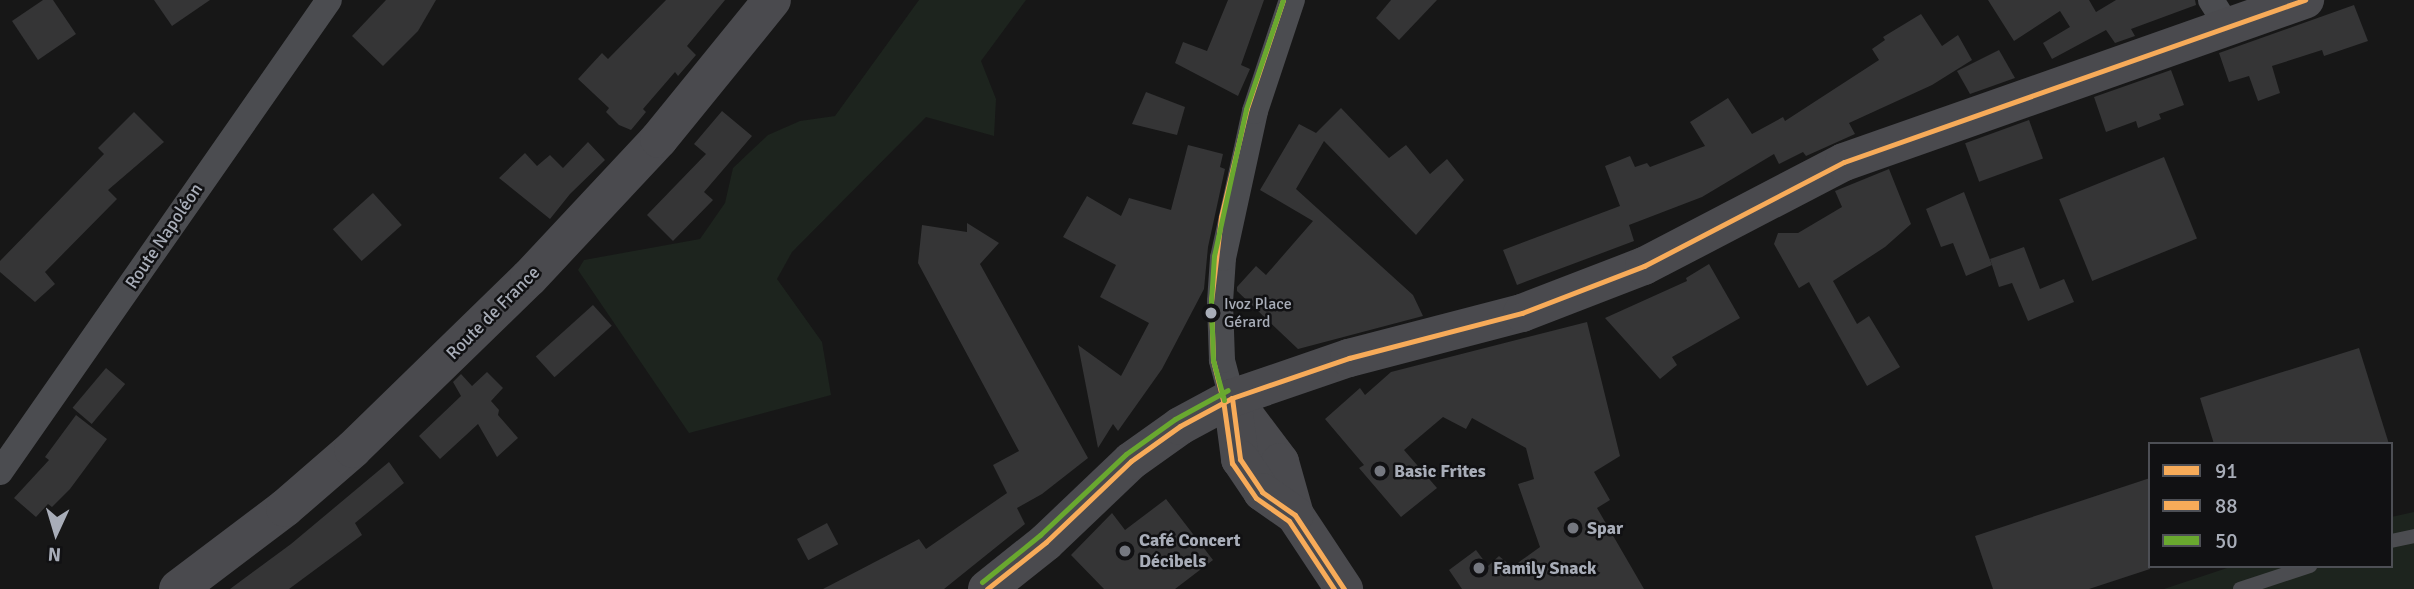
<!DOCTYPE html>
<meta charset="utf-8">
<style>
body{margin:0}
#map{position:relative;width:2414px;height:589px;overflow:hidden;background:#171717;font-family:Signika,sans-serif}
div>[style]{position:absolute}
.green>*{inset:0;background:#1d241e}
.building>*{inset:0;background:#353536;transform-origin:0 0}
.lane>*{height:14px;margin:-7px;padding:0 7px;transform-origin:7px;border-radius:7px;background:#4b4c50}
.street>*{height:26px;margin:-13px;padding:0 13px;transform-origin:13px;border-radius:13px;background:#4b4c50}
.secondary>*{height:38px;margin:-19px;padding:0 19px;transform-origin:19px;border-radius:19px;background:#4a4a4e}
.bus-1>*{height:5px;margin:-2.5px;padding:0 2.5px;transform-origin:2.5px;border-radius:2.5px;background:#f7ab59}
.bus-2>*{height:5px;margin:-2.5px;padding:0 2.5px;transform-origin:2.5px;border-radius:2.5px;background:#f7ab59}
.bus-3>*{height:5px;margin:-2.5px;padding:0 2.5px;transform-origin:2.5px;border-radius:2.5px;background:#69a82f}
.dots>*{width:19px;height:19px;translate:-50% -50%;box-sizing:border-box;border:4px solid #111113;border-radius:50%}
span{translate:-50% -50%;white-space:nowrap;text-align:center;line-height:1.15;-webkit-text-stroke:5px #111113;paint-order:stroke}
.bus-label{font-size:16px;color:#a8adb8}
.left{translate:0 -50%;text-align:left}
.street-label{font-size:18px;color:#a8adb8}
.poi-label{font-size:18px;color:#a8adb8;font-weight:700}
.legend{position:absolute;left:2148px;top:442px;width:245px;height:126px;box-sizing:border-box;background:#111113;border:2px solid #4d4f55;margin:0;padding:9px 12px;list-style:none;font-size:21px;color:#a8adb8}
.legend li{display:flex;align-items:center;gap:14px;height:35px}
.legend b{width:35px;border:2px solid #4d4f55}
.north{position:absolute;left:21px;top:498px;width:70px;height:70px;-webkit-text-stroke:5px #111113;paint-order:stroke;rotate:184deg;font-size:19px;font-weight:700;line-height:28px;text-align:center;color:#a8adb8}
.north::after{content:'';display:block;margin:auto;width:24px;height:32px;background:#a8adb8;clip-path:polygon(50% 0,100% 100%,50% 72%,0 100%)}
</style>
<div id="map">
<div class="green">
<i style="clip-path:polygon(919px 0,1026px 0,981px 61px,996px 99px,994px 136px,926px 117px,792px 252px,777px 279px,822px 342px,831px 395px,689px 433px,578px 270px,584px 260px,700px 239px,725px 203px,733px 168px,768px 135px,800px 121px,835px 116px)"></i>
<i style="clip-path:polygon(2414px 512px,2414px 589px,2164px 589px,2233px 566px,2391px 566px,2391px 517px)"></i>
</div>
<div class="building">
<i style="clip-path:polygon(43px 0,53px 0,76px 34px,38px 60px,12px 21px)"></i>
<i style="clip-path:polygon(154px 0,210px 0,172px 26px)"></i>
<i style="clip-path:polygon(386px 0,436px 0,418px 31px,383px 66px,352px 36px)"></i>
<i style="clip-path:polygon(666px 0,725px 0,687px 46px,696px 55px,678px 76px,675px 72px,643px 109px,646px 112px,631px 130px,619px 125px,606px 112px,609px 108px,578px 79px,602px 53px,608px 59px)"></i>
<i style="clip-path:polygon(1228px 0,1264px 0,1241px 65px,1250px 69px,1238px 96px,1175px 63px,1183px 42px,1207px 51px)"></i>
<i style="clip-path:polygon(1391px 0,1437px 0,1399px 40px,1376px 18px)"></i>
<i style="clip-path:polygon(1988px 0,2089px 0,2096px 12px,2116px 0,2195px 0,2196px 5px,2131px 29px,2135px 36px,2115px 43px,2106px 30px,2052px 59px,2043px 43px,2070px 27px,2060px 11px,2014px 41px)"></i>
<i style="clip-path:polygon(2354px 5px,2368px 41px,2324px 56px,2322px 50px,2272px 66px,2280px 93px,2258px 101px,2249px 76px,2229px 82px,2219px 53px)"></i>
<i style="clip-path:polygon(1921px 14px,1942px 46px,1958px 35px,1972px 60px,1932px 85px,1849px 123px,1855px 134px,1806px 156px,1803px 152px,1779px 164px,1774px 154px,1702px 197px,1629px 225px,1634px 241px,1517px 285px,1503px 250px,1620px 206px,1605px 166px,1630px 156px,1635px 167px,1647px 163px,1650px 167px,1705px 146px,1690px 122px,1728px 98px,1752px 134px,1783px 117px,1785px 121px,1879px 60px,1872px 49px,1885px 40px,1883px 37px)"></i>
<i style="clip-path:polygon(1999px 50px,2015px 78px,1970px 94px,1957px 71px)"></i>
<i style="clip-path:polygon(2171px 70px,2184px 105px,2159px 114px,2161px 119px,2138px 128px,2136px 121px,2106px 132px,2094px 97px)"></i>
<i style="clip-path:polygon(1146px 92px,1185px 107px,1177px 135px,1132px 124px)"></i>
<i style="clip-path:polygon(1341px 108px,1389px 158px,1406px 145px,1430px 174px,1447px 159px,1464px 180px,1416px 235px,1324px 141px,1296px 189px,1413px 295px,1423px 316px,1298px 349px,1237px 291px,1237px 287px,1256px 266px,1266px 275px,1313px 221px,1260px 190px,1299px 124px,1318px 134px,1316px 133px)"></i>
<i style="clip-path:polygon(722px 111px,752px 136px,704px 192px,713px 200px,673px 241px,647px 215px,706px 154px,694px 144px)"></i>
<i style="clip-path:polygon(134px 112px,164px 142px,108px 190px,117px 199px,45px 272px,55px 284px,35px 302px,0 272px,0 261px,104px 154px,98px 148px)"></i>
<i style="left:2029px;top:120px;width:41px;height:68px;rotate:70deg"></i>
<i style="clip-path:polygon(588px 142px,605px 160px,570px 194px,550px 219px,499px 178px,525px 153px,537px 166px,550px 155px,563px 168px)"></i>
<i style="clip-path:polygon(1188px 145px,1223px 154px,1220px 167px,1225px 169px,1208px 247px,1204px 289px,1162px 369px,1118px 431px,1113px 424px,1098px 448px,1078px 345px,1121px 376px,1149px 323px,1100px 297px,1116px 265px,1063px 237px,1087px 196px,1121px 216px,1129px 198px,1171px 210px)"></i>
<i style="left:2164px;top:157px;width:88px;height:113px;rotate:68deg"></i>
<i style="clip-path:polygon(1889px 169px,1911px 224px,1885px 247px,1833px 281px,1857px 324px,1869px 316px,1900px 367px,1867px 386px,1809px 282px,1799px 288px,1774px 244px,1778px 233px,1798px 233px,1842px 207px,1835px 191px)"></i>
<i style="clip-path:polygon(1964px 192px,1992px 265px,1966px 276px,1953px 243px,1941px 247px,1926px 209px)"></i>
<i style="left:373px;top:193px;width:43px;height:54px;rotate:48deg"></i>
<i style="clip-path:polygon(967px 223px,999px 243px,980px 264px,1088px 458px,1042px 494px,1017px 508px,1025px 524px,944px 589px,823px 589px,919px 539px,926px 549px,1007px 493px,993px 465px,1019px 451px,918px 263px,922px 225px,967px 232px)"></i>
<i style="clip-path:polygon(2024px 247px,2040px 289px,2064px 279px,2074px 302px,2028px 321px,2012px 283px,1999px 287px,1990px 259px)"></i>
<i style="clip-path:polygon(1709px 264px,1740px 318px,1672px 357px,1677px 365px,1660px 379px,1605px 318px,1687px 281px,1686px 278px)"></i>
<i style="left:593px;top:305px;width:28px;height:77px;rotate:48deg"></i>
<i style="clip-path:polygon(1587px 322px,1620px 456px,1594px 472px,1610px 500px,1597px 508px,1644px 589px,1462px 589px,1449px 570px,1476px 550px,1488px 566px,1499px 556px,1512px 567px,1540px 547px,1518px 484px,1534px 479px,1526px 448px,1472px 418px,1466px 429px,1443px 417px,1404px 450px,1437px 488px,1401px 517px,1359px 468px,1364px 465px,1325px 419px,1360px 388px,1365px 395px,1391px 372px)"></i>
<i style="clip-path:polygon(2359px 348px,2389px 444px,2214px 444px,2200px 398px)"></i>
<i style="left:106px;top:368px;width:25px;height:52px;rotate:40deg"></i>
<i style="clip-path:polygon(487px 372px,503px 388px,491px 401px,499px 410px,498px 415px,518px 438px,497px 457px,478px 424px,440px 459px,419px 436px,461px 396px,453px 382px,461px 374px,472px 386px)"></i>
<i style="clip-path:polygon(76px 415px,107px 439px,70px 489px,52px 507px,48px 504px,36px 517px,14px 498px,49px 460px,45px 457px)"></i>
<i style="clip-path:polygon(389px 462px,404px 483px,355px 523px,362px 535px,289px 589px,230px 589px,291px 544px)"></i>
<i style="clip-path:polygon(2150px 478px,2150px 569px,2089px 589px,1993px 589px,1975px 536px)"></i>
<i style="clip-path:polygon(1166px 499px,1213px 560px,1175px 589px,1104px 589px,1071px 555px,1112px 513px,1125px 530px)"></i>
<i style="left:827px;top:523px;width:24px;height:34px;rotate:62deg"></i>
</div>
<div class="lane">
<i style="left:2391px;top:541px;width:24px;rotate:-12deg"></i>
<i style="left:2240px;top:589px;width:74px;rotate:-18.2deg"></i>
</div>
<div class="street">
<i style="left:2211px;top:0;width:32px;rotate:58deg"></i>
<i style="left:1232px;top:398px;width:39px;rotate:-105deg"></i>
<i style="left:1222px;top:360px;width:58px;rotate:-92deg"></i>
<i style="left:1220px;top:302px;width:44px;rotate:-86.1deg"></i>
<i style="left:1223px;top:258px;width:150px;rotate:-77.7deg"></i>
<i style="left:1255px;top:111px;width:117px;rotate:-71.6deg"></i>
<i style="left:0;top:472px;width:575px;rotate:-55.12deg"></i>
</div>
<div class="secondary">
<i style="left:1232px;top:398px;width:80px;rotate:53.1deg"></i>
<i style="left:1280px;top:462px;width:55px;rotate:74.2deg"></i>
<i style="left:1295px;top:515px;width:89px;rotate:56.5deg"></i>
<i style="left:1232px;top:398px;width:62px;rotate:82.5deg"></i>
<i style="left:1240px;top:459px;width:40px;rotate:56deg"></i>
<i style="left:1262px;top:492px;width:40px;rotate:34.9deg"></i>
<i style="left:178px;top:589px;width:134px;rotate:-37.1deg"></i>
<i style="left:285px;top:508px;width:90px;rotate:-40.9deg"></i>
<i style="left:353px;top:449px;width:245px;rotate:-44.2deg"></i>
<i style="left:529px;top:278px;width:190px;rotate:-46.9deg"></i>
<i style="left:659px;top:139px;width:179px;rotate:-50.9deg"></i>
<i style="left:987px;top:589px;width:75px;rotate:-38.5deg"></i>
<i style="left:1046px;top:542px;width:117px;rotate:-43.6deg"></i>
<i style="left:1131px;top:461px;width:60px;rotate:-35.5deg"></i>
<i style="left:1180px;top:426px;width:59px;rotate:-28.3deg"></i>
<i style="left:1232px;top:398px;width:124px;rotate:-18.9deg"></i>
<i style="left:1349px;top:358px;width:179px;rotate:-14.6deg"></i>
<i style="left:1522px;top:313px;width:131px;rotate:-21.1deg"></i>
<i style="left:1644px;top:266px;width:225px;rotate:-27.5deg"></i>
<i style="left:1844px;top:162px;width:489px;rotate:-19.4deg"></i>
</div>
<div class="bus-1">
<i style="left:1232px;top:398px;width:62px;rotate:82.5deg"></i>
<i style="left:1240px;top:459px;width:40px;rotate:56deg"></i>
<i style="left:1262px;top:492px;width:40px;rotate:34.9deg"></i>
<i style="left:1295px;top:515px;width:89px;rotate:56.5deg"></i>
<i style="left:987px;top:589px;width:75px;rotate:-38.5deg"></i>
<i style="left:1046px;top:542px;width:117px;rotate:-43.6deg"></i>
<i style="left:1131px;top:461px;width:60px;rotate:-35.5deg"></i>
<i style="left:1180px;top:426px;width:59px;rotate:-28.3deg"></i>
<i style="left:1232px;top:398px;width:124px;rotate:-18.9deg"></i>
<i style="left:1349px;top:358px;width:179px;rotate:-14.6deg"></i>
<i style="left:1522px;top:313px;width:131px;rotate:-21.1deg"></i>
<i style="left:1644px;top:266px;width:225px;rotate:-27.5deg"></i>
<i style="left:1844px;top:162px;width:489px;rotate:-19.4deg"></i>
</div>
<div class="bus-2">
<i style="left:1283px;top:0;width:114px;rotate:108.4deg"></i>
<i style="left:1247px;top:108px;width:112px;rotate:103.4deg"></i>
<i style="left:1221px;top:217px;width:86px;rotate:96.7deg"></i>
<i style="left:1211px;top:302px;width:58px;rotate:88deg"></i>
<i style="left:1213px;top:360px;width:41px;rotate:76deg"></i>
<i style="left:1223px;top:400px;width:64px;rotate:81.9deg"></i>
<i style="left:1232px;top:463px;width:42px;rotate:55.6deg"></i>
<i style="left:1256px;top:498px;width:40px;rotate:34.9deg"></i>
<i style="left:1289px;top:521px;width:82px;rotate:56.5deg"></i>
</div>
<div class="bus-3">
<i style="left:1224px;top:400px;width:41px;rotate:-105.4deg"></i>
<i style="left:1213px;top:360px;width:58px;rotate:-92deg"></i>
<i style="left:1211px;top:302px;width:46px;rotate:-86.3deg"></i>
<i style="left:1214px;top:256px;width:150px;rotate:-77.7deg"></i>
<i style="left:1246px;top:109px;width:115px;rotate:-71.3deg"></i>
<i style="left:982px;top:582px;width:75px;rotate:-39deg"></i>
<i style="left:1040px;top:535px;width:118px;rotate:-43.3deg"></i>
<i style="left:1126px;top:454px;width:60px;rotate:-35.5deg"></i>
<i style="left:1175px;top:419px;width:60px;rotate:-28.7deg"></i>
</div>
<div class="dots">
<i style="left:1211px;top:313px;background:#a8adb8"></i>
<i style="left:1380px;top:471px;background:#757880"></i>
<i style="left:1573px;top:528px;background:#757880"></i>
<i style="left:1125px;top:551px;background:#757880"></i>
<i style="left:1479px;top:568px;background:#757880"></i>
</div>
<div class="bus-label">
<span class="left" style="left:1224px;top:313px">Ivoz Place<br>Gérard</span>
</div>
<div class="street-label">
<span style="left:164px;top:236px;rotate:-56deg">Route Napoléon</span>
<span style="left:493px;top:313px;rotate:-45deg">Route de France</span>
</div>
<div class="poi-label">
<span class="left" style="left:1394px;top:471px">Basic Frites</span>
<span class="left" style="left:1587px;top:528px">Spar</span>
<span class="left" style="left:1139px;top:551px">Café Concert<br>Décibels</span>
<span class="left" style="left:1493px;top:568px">Family Snack</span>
</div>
<ul class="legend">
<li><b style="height:9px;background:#f7ab59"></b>91</li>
<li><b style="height:9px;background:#f7ab59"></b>88</li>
<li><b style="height:9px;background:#69a82f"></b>50</li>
</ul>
<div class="north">N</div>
</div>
